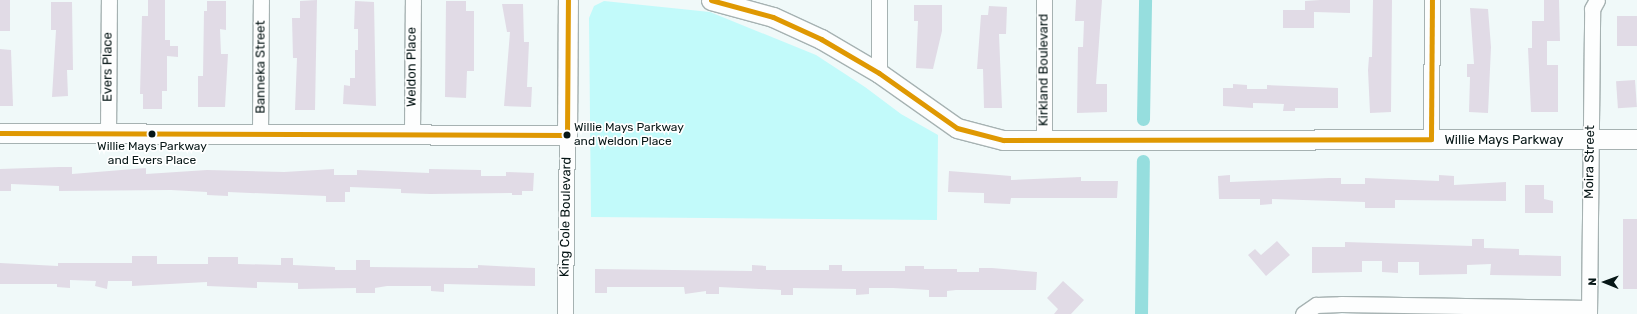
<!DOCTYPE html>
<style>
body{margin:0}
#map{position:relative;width:1637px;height:314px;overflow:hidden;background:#f0f9f9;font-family:Rubik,sans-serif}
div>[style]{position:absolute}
.green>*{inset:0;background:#c2fafa}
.canal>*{height:13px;margin:-6.5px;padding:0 6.5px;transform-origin:6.5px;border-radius:6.5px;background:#96dede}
.building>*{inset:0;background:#e1dbe6;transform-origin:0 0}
.roads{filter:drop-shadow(1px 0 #a6b2b2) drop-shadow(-1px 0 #a6b2b2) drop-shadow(0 1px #a6b2b2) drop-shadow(0 -1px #a6b2b2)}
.minor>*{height:15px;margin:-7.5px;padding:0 7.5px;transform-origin:7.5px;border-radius:7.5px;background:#fdfefe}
.tertiary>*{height:19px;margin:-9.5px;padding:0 9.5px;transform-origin:9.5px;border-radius:9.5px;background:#fdfefe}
.bus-1>*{height:5px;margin:-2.5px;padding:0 2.5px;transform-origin:2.5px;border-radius:2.5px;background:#df9802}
.dots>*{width:11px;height:11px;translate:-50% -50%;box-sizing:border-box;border:2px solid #fff;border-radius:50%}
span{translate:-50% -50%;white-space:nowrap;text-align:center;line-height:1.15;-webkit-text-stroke:3.5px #fff;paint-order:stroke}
.bus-label{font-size:12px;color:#071717}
.left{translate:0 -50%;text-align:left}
.street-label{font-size:13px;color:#071717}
.north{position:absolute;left:1585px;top:262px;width:40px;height:40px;-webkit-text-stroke:3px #fff;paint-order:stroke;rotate:271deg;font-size:11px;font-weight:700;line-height:16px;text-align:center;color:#071717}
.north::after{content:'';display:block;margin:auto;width:14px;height:18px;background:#071717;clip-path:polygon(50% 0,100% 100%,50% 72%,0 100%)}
</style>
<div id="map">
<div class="green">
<i style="clip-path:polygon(604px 1px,710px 12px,816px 55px,865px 87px,901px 114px,938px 135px,937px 220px,591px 217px,589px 18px,594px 6px)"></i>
</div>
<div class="canal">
<i style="left:1143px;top:119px;width:119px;rotate:-89deg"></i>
<i style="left:1141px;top:314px;width:153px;rotate:-89.3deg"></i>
</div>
<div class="building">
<i style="left:0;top:0;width:10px;height:31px"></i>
<i style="clip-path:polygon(148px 0,165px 0,165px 40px,170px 40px,170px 46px,178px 46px,178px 57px,167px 56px,167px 91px,162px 91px,162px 109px,143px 109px,143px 94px,140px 94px,142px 16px,148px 16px)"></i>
<i style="clip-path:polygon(317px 0,315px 110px,295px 110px,297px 58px,293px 58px,292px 18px,300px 18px,300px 1px)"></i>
<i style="clip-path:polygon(1076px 0,1102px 0,1096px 84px,1107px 84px,1107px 112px,1077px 113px,1078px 47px,1083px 47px,1084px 21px,1075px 21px)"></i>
<i style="clip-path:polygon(1320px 0,1350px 0,1350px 13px,1314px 12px,1314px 28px,1283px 28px,1283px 10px,1305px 10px,1305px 1px)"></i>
<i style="clip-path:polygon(1373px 0,1392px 0,1391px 112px,1370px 113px,1368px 70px,1369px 57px,1372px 57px)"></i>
<i style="clip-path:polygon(1544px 0,1559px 0,1560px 41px,1547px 41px,1547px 65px,1558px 65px,1558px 112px,1531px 112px,1528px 48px,1532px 48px,1532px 21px,1544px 21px)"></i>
<i style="clip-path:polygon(207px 1px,226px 1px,226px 30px,220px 29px,221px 54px,228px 54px,225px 107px,198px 107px,198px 76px,203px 76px,204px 11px,207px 11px)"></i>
<i style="clip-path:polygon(355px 1px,374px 2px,376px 106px,343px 104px,344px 85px,350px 86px,350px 78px,355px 78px,355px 50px,358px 50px,358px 29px,354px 29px)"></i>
<i style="clip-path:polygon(446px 1px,466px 1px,466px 11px,474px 11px,474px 71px,467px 71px,466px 98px,445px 97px)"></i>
<i style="clip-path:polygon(51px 2px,72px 2px,73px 70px,67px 70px,68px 96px,52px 97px,56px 30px,51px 30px)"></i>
<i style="clip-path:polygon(502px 4px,523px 4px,524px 42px,529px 42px,527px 87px,532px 87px,531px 107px,504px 106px,510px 32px,507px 32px)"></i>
<i style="clip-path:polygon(914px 5px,942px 5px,942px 31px,933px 69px,916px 68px,918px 21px,914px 21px)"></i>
<i style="clip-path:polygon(989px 6px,1007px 7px,1006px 34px,999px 34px,1002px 108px,984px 108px,983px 69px,977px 69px,981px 15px,988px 15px)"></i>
<i style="clip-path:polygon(1470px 8px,1488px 9px,1491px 47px,1488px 113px,1469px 112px,1470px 77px,1467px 77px,1467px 64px,1474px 64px)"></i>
<i style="left:1617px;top:16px;width:20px;height:30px"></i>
<i style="clip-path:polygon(0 49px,11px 50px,13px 106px,0 106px)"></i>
<i style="left:1635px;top:80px;width:27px;height:19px;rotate:86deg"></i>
<i style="clip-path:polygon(1233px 84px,1247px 85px,1247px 89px,1267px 89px,1267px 85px,1338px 88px,1338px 108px,1295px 108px,1295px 111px,1283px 111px,1284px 104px,1253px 103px,1253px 108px,1223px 106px,1223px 88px,1233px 88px)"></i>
<i style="clip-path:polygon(59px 167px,72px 167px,72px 174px,146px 168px,146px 174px,207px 170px,284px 172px,334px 169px,334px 175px,357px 175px,357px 170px,429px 173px,429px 169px,481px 170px,481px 176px,506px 176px,506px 172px,534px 173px,533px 191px,522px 191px,522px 195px,512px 195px,512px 193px,430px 194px,401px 193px,401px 189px,350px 187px,350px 192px,345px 192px,345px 202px,326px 202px,326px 196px,228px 192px,228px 196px,207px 195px,207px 192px,171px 190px,59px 191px,59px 186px,11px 184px,11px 191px,0 191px,0 169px)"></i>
<i style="clip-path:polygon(949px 171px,1011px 176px,1011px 180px,1081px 177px,1081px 181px,1118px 181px,1117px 198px,1011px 198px,1010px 204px,984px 203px,984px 193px,948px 192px)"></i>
<i style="clip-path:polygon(1230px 175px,1230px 182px,1329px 178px,1341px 178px,1341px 184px,1365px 184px,1365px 178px,1439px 181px,1439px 175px,1454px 176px,1454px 185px,1506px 182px,1506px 201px,1395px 200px,1395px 208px,1365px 208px,1365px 202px,1272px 199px,1272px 204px,1260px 205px,1260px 199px,1219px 199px,1218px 176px)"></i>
<i style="clip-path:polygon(1525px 185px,1544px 185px,1544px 199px,1553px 201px,1553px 213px,1525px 213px)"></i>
<i style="left:1623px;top:219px;width:14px;height:70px"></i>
<i style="clip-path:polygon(1472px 239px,1484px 239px,1484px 248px,1519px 249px,1519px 255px,1561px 256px,1561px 276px,1490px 275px,1491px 264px,1467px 265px,1467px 274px,1419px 275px,1419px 262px,1398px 262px,1398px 273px,1382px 272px,1382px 261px,1362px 261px,1362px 272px,1312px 273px,1312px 247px,1345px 247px,1345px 242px,1472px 246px)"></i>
<i style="clip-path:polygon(1277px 241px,1290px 255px,1266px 276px,1248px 255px,1255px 249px,1261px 255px)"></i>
<i style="clip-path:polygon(132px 256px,157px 256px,157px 264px,208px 264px,208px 257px,238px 257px,238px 264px,281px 265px,281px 258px,293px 258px,293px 265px,335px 267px,335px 270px,356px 270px,356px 260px,370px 260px,370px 267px,470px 268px,478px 268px,478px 265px,535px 268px,535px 286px,444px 284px,444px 292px,431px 291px,431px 286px,387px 286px,375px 288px,375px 293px,356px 293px,356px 288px,298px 289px,298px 283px,257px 282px,257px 288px,207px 286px,207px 282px,132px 286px,132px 281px,108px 281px,107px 289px,95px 286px,96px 281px,70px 280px,70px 288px,57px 287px,57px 284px,0 284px,0 263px,58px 266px,58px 263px,132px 263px)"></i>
<i style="clip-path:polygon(752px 265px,766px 266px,766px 270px,829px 270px,829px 265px,842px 265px,842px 271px,905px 271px,905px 266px,924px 266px,924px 269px,957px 269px,957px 272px,979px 272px,979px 268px,992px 268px,1037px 272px,1036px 290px,956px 290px,947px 291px,947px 297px,929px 297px,929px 290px,893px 288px,869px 288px,869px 294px,856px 295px,856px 289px,793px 288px,793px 295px,781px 295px,781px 290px,719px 287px,719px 294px,706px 294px,706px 291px,685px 294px,684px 287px,607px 287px,607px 293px,595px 293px,595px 269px,752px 271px)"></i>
<i style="clip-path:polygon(1063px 281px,1084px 300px,1071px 314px,1054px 314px,1058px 309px,1047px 298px)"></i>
</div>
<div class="roads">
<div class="minor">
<i style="left:879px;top:73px;width:73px;rotate:-90deg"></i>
<i style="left:108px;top:134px;width:134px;rotate:-89.6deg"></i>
<i style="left:260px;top:134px;width:134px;rotate:-89.6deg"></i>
<i style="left:412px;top:135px;width:135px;rotate:-89.6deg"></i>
<i style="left:1431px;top:139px;width:139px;rotate:-89.6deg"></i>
<i style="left:1044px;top:140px;width:140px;rotate:-90deg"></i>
<i style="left:565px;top:314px;width:179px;rotate:-89.4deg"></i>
<i style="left:1303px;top:314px;width:16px;rotate:-35deg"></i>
<i style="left:1316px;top:305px;width:25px;rotate:-2deg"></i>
<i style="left:1341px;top:304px;width:248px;rotate:0.9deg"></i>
<i style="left:1589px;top:314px;width:305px;rotate:-89.4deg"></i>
<i style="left:1592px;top:9px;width:10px;rotate:-61deg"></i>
</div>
<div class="tertiary">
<i style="left:711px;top:0;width:64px;rotate:15.3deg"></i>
<i style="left:773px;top:17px;width:53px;rotate:24.6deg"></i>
<i style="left:821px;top:39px;width:67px;rotate:30.4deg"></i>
<i style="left:879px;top:73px;width:95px;rotate:35.2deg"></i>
<i style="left:957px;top:128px;width:48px;rotate:14.6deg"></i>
<i style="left:1003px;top:140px;width:634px;rotate:-0.09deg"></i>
<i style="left:0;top:133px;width:567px;rotate:0.2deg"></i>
<i style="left:567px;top:135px;width:135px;rotate:-89.6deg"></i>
</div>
</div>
<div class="bus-1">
<i style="left:711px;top:0;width:64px;rotate:15.3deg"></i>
<i style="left:773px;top:17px;width:53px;rotate:24.6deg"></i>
<i style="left:821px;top:39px;width:67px;rotate:30.4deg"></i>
<i style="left:879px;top:73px;width:95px;rotate:35.2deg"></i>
<i style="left:957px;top:128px;width:48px;rotate:14.6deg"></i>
<i style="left:1003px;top:140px;width:428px;rotate:-0.1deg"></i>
<i style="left:1431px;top:139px;width:139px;rotate:-89.6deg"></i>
<i style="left:0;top:133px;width:567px;rotate:0.2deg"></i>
<i style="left:567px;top:135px;width:135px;rotate:-89.6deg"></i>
</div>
<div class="dots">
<i style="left:152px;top:134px;background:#071717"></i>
<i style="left:567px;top:135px;background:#071717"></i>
</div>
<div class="bus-label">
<span class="left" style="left:574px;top:135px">Willie Mays Parkway<br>and Weldon Place</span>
<span style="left:152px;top:154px">Willie Mays Parkway<br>and Evers Place</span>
</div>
<div class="street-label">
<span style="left:108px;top:67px;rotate:-90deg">Evers Place</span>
<span style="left:261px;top:67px;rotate:-90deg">Banneka Street</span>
<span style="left:412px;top:67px;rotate:-90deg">Weldon Place</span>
<span style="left:1044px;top:70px;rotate:-90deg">Kirkland Boulevard</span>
<span style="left:1504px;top:140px">Willie Mays Parkway</span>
<span style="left:1590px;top:162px;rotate:-89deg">Moira Street</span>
<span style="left:566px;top:217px;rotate:-89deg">King Cole Boulevard</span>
</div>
<div class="north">N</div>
</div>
